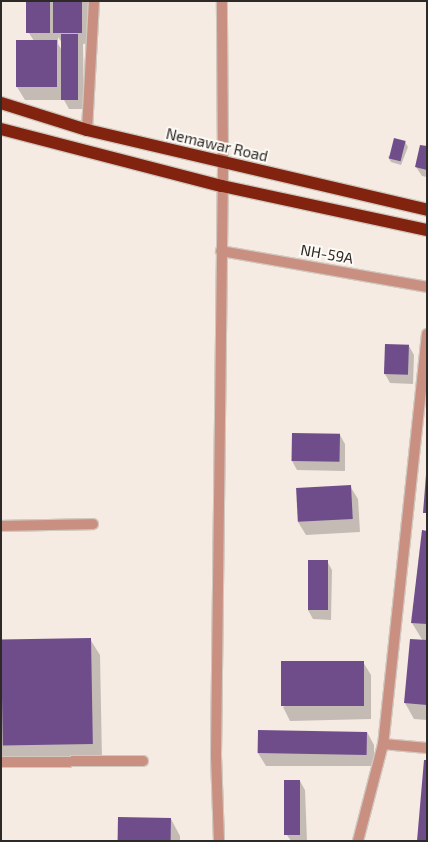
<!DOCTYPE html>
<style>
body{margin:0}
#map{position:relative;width:428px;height:842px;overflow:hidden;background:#f5ebe2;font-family:"Exo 2",sans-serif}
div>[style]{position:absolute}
.shadow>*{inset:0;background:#0003}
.building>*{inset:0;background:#6f4d8b;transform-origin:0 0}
.roads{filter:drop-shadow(1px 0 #d1c8c0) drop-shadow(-1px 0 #d1c8c0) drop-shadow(0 1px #d1c8c0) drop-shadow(0 -1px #d1c8c0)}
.minor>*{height:10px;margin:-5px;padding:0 5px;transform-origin:5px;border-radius:5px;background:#c98f81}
.highway>*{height:12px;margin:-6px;padding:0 6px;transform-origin:6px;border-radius:6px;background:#81230f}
span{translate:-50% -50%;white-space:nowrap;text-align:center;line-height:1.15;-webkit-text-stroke:4px #fefaf6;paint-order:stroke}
.street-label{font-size:15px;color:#2d2926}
.frame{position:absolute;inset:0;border:2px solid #2d2926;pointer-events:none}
</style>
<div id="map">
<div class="shadow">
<i style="clip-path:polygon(evenodd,27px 1px,89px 1px,90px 43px,83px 44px,84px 109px,69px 109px,64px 100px,25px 100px,17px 87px,34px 41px,29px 33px,27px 1px,58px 37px,63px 44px,63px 52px,58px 44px,58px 37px)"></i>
<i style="clip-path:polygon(405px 142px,408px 147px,401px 165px,391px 162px,388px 157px)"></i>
<i style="clip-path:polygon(427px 147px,427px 177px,422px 176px,416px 167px)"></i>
<i style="clip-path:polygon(409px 346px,414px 355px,413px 384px,390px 383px,385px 374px)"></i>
<i style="clip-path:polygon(293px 434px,340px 435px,345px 444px,345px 471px,297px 470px,292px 461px)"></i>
<i style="clip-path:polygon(350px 486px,358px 499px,360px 532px,306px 535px,298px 522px)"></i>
<i style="clip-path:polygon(427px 532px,427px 720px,414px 719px,405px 703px,423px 641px,412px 623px)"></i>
<i style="clip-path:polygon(327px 561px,332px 570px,331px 620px,313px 619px,308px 610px)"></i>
<i style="clip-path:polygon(90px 639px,100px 655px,102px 760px,1px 762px,1px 674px)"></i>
<i style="clip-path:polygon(363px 662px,371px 675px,371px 719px,290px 721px,283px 707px)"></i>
<i style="clip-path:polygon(367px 732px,374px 745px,374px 766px,266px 766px,258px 753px)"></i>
<i style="clip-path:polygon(300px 781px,305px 790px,307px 841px,291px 841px,287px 835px)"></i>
<i style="clip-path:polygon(171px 819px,180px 836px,180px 841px,119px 841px)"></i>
</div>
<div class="building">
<i style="left:26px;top:1px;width:24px;height:32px"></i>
<i style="left:53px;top:1px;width:29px;height:32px"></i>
<i style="left:61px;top:34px;width:17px;height:66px"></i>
<i style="left:16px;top:40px;width:41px;height:47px"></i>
<i style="left:394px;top:138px;width:12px;height:21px;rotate:14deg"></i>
<i style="clip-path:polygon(420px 145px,427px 146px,427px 170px,415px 167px)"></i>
<i style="left:385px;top:344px;width:24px;height:30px;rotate:2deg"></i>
<i style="left:292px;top:433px;width:48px;height:28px;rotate:1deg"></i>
<i style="clip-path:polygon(426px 475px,427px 475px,427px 513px,423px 513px)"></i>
<i style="left:351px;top:485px;width:34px;height:55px;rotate:87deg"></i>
<i style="clip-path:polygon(422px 530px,427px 531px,427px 624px,411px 623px)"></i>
<i style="left:308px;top:560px;width:20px;height:50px"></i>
<i style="left:91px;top:638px;width:106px;height:90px;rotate:89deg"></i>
<i style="clip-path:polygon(410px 639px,427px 640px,427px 705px,404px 703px)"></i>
<i style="left:364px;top:661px;width:45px;height:83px;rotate:90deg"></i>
<i style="left:258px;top:730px;width:109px;height:23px;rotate:1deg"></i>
<i style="clip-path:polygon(424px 760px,427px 760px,427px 841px,417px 841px)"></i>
<i style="left:284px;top:780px;width:16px;height:55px"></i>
<i style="left:118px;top:817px;width:53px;height:24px;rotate:1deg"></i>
</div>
<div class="roads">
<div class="minor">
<i style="left:87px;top:130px;width:129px;rotate:-86.9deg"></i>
<i style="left:221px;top:251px;width:209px;rotate:9.9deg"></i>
<i style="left:427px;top:334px;width:412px;rotate:96.1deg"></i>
<i style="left:383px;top:744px;width:44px;rotate:5.2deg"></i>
<i style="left:1px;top:526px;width:92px;rotate:-1.2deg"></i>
<i style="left:1px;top:762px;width:142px;rotate:-0.4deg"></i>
<i style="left:219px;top:841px;width:85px;rotate:-92deg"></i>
<i style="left:216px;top:756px;width:593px;rotate:-89.32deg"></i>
<i style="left:223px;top:163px;width:162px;rotate:-90.4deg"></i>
<i style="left:358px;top:841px;width:100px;rotate:-75.5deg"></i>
</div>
<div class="highway">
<i style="left:1px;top:103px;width:90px;rotate:17.4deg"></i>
<i style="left:87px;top:130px;width:349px;rotate:13.2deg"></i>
<i style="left:1px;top:129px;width:228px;rotate:14.5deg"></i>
<i style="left:222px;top:186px;width:210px;rotate:12.1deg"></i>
</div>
</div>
<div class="street-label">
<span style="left:217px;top:145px;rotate:13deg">Nemawar Road</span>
<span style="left:327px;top:254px;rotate:10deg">NH-59A</span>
</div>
<div class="frame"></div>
</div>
